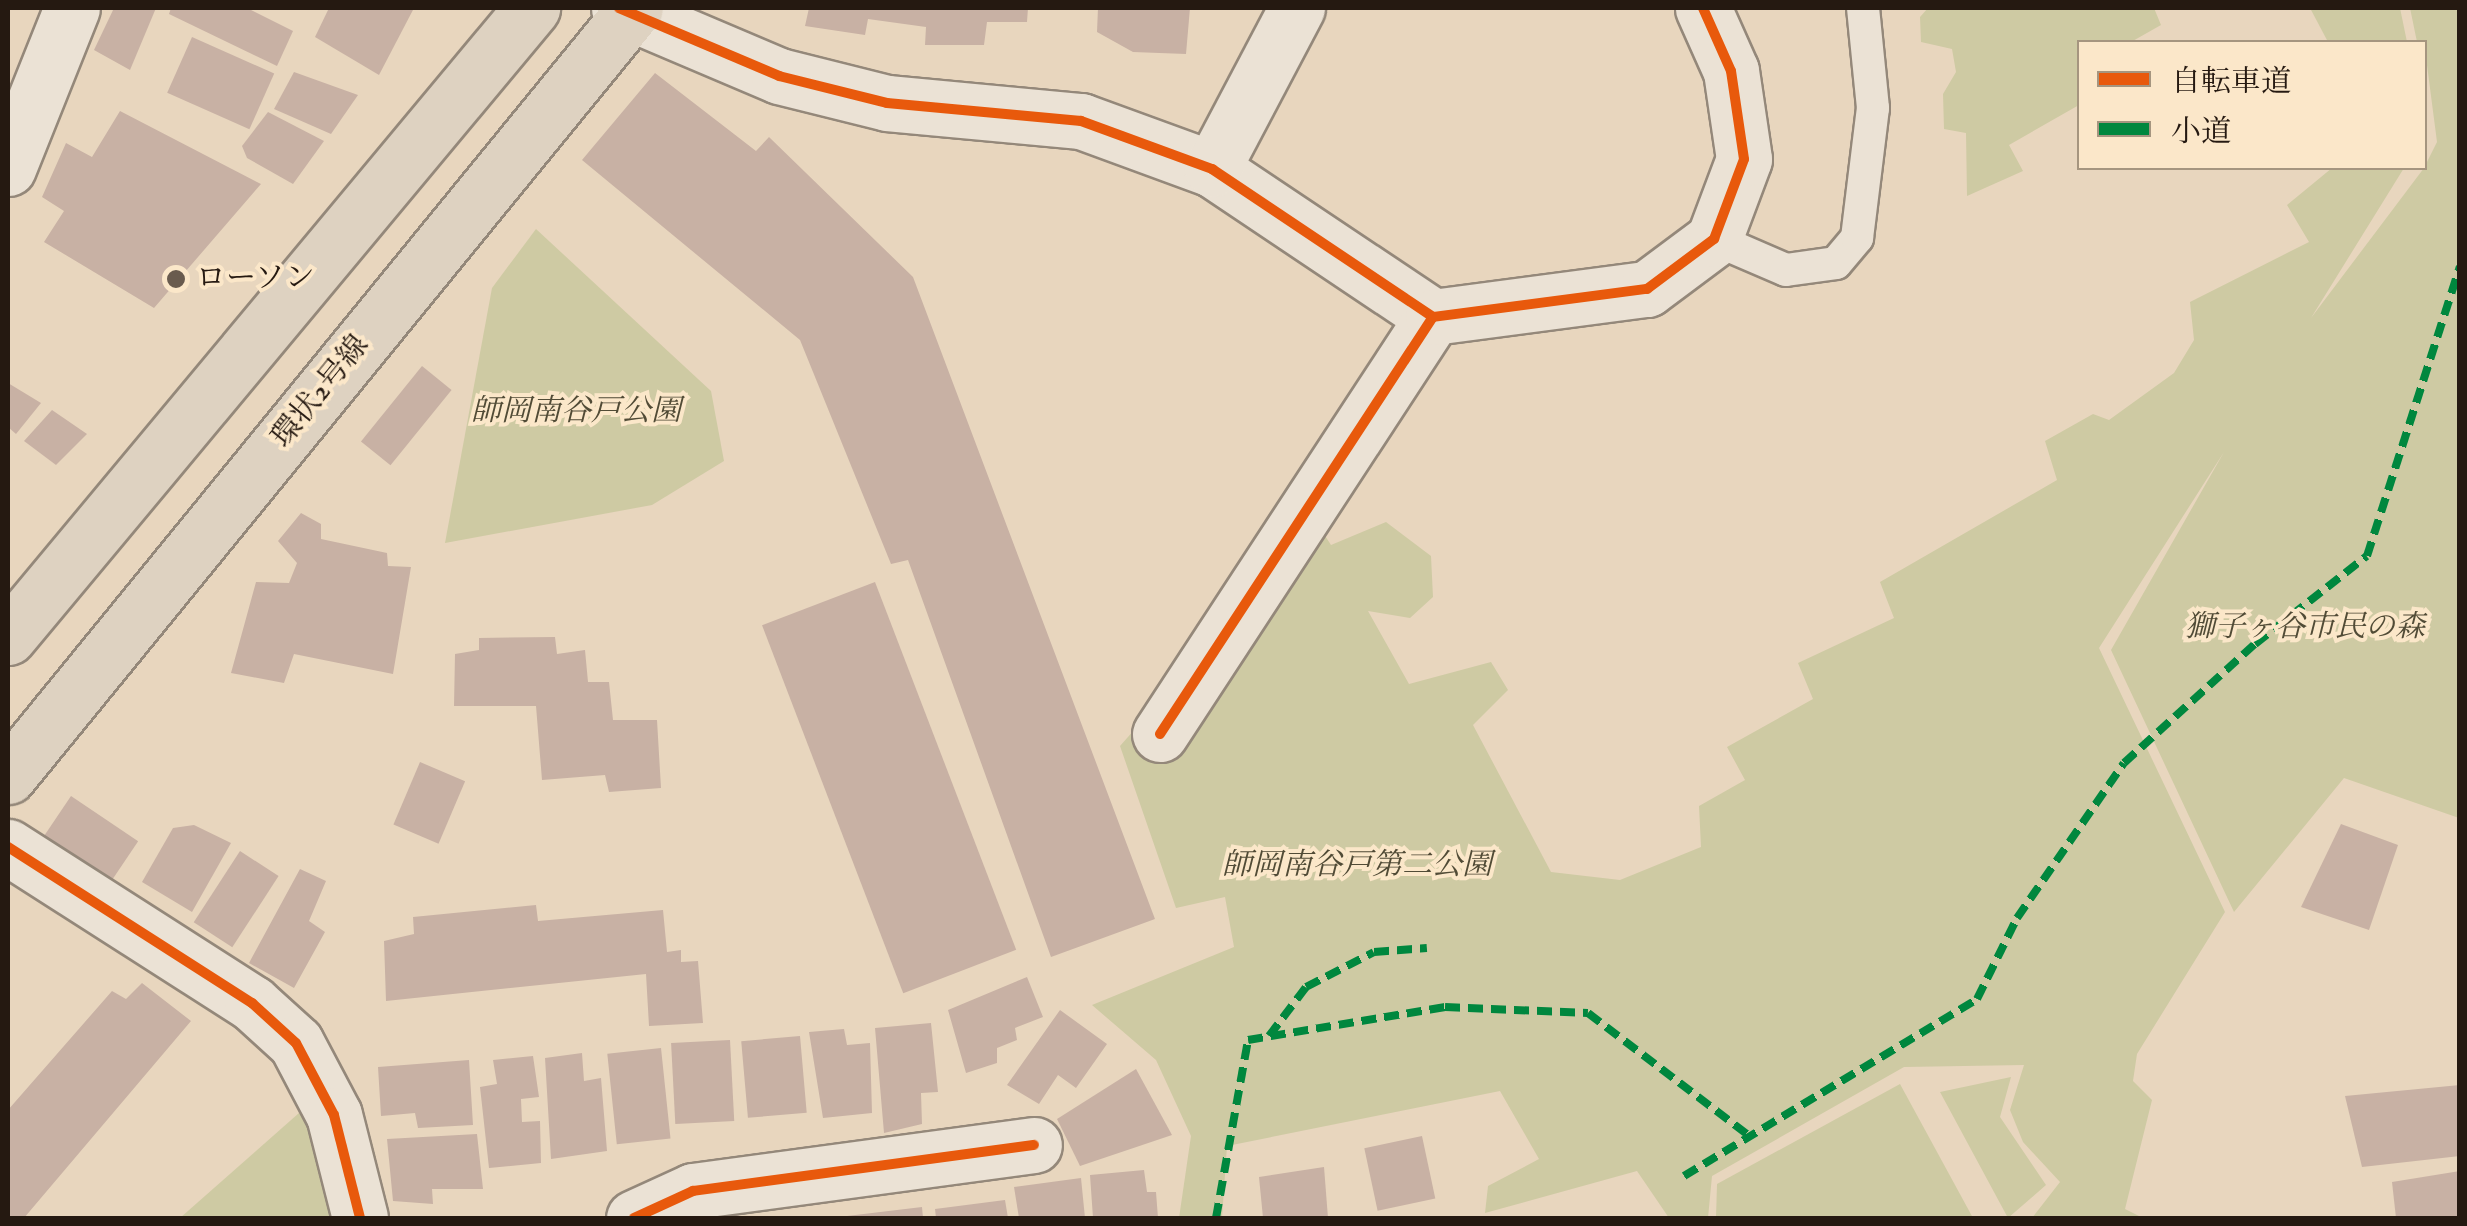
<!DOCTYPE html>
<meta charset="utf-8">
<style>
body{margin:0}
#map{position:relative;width:2467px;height:1226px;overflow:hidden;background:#e8d6be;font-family:"IM FELL English","Noto Serif JP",serif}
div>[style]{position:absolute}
.green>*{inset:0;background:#cecaa3}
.building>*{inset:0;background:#c8b1a4;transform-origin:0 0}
.roads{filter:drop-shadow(2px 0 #94887a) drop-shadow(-2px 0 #94887a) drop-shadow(0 2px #94887a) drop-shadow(0 -2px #94887a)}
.lane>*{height:32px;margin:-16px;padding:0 16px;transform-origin:16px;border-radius:16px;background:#ebe2d5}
.street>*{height:55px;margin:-27.5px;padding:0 27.5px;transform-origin:27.5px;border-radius:27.5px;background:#ebe2d5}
.primary>*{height:55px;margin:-27.5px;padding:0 27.5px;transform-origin:27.5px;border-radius:27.5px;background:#ded2c1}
.quiet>*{height:8px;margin-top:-4px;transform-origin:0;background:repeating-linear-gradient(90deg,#00873e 0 15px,transparent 0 23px)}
.cycleway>*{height:10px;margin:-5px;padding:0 5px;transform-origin:5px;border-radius:5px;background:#e8590c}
.dots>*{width:28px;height:28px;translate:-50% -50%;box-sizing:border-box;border:5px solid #fbe7c9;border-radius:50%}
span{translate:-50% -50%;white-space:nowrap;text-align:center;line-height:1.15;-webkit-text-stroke:8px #fbe7c9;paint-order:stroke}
.poi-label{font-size:30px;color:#251911}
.left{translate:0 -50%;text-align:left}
.street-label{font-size:30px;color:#251911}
.park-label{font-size:30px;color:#514b36;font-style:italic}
.frame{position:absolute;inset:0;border:10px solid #251911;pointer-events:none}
.legend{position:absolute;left:2077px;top:40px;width:350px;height:130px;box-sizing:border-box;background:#fbe7c9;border:2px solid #a5957f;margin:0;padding:12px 18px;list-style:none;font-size:30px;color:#251911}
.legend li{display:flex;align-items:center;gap:20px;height:50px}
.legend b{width:50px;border:2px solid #a5957f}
</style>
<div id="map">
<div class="green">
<i style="clip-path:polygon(1928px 8px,2154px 8px,2161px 25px,2131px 42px,2080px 42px,2079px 105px,2009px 145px,2023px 171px,1967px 196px,1966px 133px,1944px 129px,1943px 94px,1956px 72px,1952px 49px,1921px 42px,1920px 17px)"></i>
<i style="clip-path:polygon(2310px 8px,2400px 8px,2407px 42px,2328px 42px)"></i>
<i style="clip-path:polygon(2410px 8px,2459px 8px,2459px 818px,2344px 778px,2234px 912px,2111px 650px,2224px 452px,2099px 648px,2225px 912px,2137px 1054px,2133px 1081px,2152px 1100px,2125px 1209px,2143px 1218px,2032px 1218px,2060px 1182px,2023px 1142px,2010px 1110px,2024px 1065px,1904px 1067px,1712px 1176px,1708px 1218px,1669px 1218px,1637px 1171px,1485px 1213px,1488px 1186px,1539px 1159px,1500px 1091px,1227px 1146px,1222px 1218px,1179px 1218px,1191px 1136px,1156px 1060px,1092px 1005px,1234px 947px,1225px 897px,1176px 908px,1120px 746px,1135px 729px,1169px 760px,1322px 531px,1331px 545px,1386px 522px,1431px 556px,1433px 597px,1410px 618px,1368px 611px,1409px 684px,1491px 662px,1508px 690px,1473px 725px,1551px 872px,1620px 880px,1701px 847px,1699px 806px,1745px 780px,1727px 747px,1813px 699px,1798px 663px,1894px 618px,1880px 582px,2057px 480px,2045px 441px,2093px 414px,2109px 420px,2174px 373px,2194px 340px,2190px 302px,2309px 242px,2287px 205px,2332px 168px,2404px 168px,2311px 318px,2424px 168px,2437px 142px,2424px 42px,2417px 42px)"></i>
<i style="clip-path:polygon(536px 229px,711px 391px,724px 461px,652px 505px,445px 543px,492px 288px)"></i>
<i style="clip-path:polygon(2011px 1077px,2000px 1117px,2046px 1185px,2008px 1218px,1940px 1092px)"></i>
<i style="clip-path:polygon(1900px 1084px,1973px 1218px,1716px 1218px,1717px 1184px)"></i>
<i style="clip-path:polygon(299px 1113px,331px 1150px,346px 1218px,180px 1218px)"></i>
</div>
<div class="building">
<i style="clip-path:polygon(114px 8px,156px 8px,130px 70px,94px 50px)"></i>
<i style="clip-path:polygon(171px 8px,247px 8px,293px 31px,277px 66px,169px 14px)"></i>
<i style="clip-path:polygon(329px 8px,414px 8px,379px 75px,315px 37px)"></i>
<i style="clip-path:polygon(809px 8px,1028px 8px,1027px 22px,987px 22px,984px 45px,925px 45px,926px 27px,868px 19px,865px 35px,805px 26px)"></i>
<i style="clip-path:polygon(1098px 8px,1190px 8px,1186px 54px,1133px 52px,1097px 32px)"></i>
<i style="left:192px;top:37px;width:90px;height:61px;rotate:24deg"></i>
<i style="clip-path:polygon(294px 72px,358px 95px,331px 134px,274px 109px)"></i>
<i style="clip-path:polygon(655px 73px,756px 151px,769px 137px,913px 277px,1155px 919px,1051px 957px,908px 560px,891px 564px,800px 340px,582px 160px)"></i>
<i style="clip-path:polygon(120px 111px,261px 184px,154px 308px,44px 242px,64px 211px,42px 197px,66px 143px,92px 157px)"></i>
<i style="clip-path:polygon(268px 112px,324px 141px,293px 184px,247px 158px,242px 146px)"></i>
<i style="left:422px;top:366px;width:38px;height:97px;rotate:39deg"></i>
<i style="clip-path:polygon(8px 383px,41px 403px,16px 434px,8px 427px)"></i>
<i style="clip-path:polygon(52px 410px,87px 434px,56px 465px,24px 441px)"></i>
<i style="clip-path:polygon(301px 513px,321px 524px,321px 539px,387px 553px,388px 566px,411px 567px,393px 674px,294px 654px,284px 683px,231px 673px,256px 582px,289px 583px,297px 563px,278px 541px)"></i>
<i style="left:875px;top:582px;width:394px;height:121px;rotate:69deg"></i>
<i style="clip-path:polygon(555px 637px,557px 654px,585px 650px,588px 682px,609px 682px,613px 720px,657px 720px,661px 788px,609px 792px,605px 775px,542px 780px,536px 706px,454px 706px,455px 654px,479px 650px,479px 638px)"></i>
<i style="left:420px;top:762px;width:49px;height:68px;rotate:23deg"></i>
<i style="left:71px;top:796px;width:81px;height:53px;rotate:34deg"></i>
<i style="clip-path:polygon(2341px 824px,2398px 845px,2369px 930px,2301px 907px)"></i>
<i style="clip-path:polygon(194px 825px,231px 843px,192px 912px,142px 882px,173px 828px)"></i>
<i style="left:240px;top:851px;width:46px;height:85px;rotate:33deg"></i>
<i style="clip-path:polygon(300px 869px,326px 881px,309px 921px,325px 932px,294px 988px,249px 963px)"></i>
<i style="clip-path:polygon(536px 905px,538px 921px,663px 910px,667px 952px,681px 950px,681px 962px,698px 961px,703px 1023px,649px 1026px,646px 974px,386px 1001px,384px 941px,414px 934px,413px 917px)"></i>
<i style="clip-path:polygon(1027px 977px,1043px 1017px,1015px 1028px,1017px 1040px,997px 1048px,997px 1063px,966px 1073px,948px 1010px)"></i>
<i style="clip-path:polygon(142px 983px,191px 1021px,24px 1218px,8px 1218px,8px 1110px,112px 991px,126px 999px)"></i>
<i style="clip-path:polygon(1060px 1010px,1107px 1044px,1076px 1088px,1058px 1075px,1039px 1104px,1007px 1085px)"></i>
<i style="clip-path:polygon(931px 1023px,938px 1092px,921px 1093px,922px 1124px,884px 1133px,875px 1028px)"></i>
<i style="clip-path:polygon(844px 1029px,847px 1045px,870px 1043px,872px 1113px,823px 1118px,809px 1032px)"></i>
<i style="left:800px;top:1036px;width:77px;height:59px;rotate:85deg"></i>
<i style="left:730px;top:1040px;width:81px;height:59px;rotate:87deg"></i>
<i style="left:661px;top:1048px;width:91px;height:54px;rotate:84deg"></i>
<i style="clip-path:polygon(582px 1053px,584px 1081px,601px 1078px,607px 1151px,551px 1159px,545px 1058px)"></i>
<i style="clip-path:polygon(533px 1056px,539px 1097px,521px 1099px,522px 1122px,540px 1121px,541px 1163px,489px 1168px,480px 1087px,497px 1084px,493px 1060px)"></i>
<i style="clip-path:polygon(469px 1060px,473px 1125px,418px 1128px,415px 1113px,381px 1116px,378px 1067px)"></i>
<i style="clip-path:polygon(1136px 1069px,1172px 1135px,1080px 1166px,1057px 1119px)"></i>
<i style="clip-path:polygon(2460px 1085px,2460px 1156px,2362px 1167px,2345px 1096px)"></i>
<i style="clip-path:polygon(477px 1134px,483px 1189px,432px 1189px,433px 1204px,393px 1201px,387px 1139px)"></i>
<i style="left:1422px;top:1136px;width:64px;height:59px;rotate:78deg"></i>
<i style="clip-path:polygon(1324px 1167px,1328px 1218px,1263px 1218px,1259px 1177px)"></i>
<i style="clip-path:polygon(1144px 1170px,1147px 1192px,1156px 1192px,1158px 1218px,1093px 1218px,1090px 1175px)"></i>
<i style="clip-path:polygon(2460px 1171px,2460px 1218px,2396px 1218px,2392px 1182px)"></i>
<i style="clip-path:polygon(1081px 1178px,1085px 1218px,1019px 1218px,1014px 1187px)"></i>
<i style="clip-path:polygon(1005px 1200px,1008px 1218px,936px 1218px,935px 1209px)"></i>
<i style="clip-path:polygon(922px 1207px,923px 1218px,848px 1218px,847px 1216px)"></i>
</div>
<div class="roads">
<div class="lane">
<i style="left:1714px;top:239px;width:78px;rotate:23.3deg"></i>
<i style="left:1786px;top:270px;width:50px;rotate:-8deg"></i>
<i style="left:1836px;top:263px;width:33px;rotate:-50deg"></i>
<i style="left:1857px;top:238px;width:131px;rotate:-83deg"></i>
<i style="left:1873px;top:108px;width:100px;rotate:-95.7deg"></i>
</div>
<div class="street">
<i style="left:619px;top:8px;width:174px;rotate:23deg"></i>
<i style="left:779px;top:76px;width:111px;rotate:14deg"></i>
<i style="left:887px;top:103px;width:195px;rotate:5.3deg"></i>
<i style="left:1081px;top:121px;width:140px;rotate:20.1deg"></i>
<i style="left:1212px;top:169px;width:266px;rotate:33.8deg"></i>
<i style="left:8px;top:168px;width:172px;rotate:-68.2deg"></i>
<i style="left:1212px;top:169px;width:182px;rotate:-62.2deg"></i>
<i style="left:1160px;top:734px;width:498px;rotate:-56.8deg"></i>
<i style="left:1433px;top:317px;width:216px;rotate:-7.5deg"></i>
<i style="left:1647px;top:289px;width:84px;rotate:-36.7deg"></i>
<i style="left:1714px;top:239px;width:85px;rotate:-69.4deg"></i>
<i style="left:1744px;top:159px;width:89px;rotate:-98.4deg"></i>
<i style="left:1731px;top:71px;width:69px;rotate:-114deg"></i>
<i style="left:8px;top:847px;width:290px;rotate:32.6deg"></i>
<i style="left:252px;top:1003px;width:59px;rotate:42.3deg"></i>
<i style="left:296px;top:1043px;width:81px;rotate:62.2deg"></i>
<i style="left:334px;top:1115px;width:106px;rotate:75.8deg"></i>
<i style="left:634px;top:1218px;width:65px;rotate:-24.6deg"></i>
<i style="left:693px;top:1191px;width:344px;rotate:-7.7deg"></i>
</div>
<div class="primary">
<i style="left:8px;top:637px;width:819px;rotate:-50.2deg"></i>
<i style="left:8px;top:776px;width:991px;rotate:-50.77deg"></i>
</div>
</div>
<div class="quiet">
<i style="left:1269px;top:1036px;width:61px;rotate:-52.9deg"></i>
<i style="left:1306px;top:987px;width:76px;rotate:-27.2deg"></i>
<i style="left:1374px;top:952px;width:53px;rotate:-4.3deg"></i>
<i style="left:1684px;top:1176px;width:342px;rotate:-31.1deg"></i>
<i style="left:1977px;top:999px;width:90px;rotate:-63.7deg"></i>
<i style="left:2017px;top:918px;width:188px;rotate:-55.4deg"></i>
<i style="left:2124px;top:763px;width:177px;rotate:-42.3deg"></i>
<i style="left:2255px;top:644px;width:142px;rotate:-38.2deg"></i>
<i style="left:2367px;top:556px;width:304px;rotate:-72.2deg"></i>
<i style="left:1216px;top:1218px;width:181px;rotate:-79.8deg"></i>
<i style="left:1248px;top:1040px;width:200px;rotate:-9.5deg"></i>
<i style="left:1445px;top:1007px;width:143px;rotate:2.4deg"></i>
<i style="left:1588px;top:1013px;width:206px;rotate:37.3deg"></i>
</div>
<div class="cycleway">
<i style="left:619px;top:8px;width:174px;rotate:23deg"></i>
<i style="left:779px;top:76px;width:111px;rotate:14deg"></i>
<i style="left:887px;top:103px;width:195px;rotate:5.3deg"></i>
<i style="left:1081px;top:121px;width:140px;rotate:20.1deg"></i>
<i style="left:1212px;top:169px;width:266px;rotate:33.8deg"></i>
<i style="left:1160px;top:734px;width:498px;rotate:-56.8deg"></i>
<i style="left:1433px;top:317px;width:216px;rotate:-7.5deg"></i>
<i style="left:1647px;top:289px;width:84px;rotate:-36.7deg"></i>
<i style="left:1714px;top:239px;width:85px;rotate:-69.4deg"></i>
<i style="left:1744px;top:159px;width:89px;rotate:-98.4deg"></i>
<i style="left:1731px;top:71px;width:69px;rotate:-114deg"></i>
<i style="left:8px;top:847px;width:290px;rotate:32.6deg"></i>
<i style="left:252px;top:1003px;width:59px;rotate:42.3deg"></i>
<i style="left:296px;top:1043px;width:81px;rotate:62.2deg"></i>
<i style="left:334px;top:1115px;width:106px;rotate:75.8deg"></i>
<i style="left:634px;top:1218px;width:65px;rotate:-24.6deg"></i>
<i style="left:693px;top:1191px;width:344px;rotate:-7.7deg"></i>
</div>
<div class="dots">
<i style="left:176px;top:279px;background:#695b4e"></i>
</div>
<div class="poi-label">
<span class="left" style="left:196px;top:279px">ローソン</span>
</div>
<div class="street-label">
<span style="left:321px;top:392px;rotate:-51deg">環状2号線</span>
</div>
<div class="park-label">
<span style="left:576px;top:412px">師岡南谷戸公園</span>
<span style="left:2305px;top:628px">獅子ヶ谷市民の森</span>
<span style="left:1357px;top:866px">師岡南谷戸第二公園</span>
</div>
<div class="frame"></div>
<ul class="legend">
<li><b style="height:12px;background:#e8590c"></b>自転車道</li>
<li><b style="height:12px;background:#00873e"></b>小道</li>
</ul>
</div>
